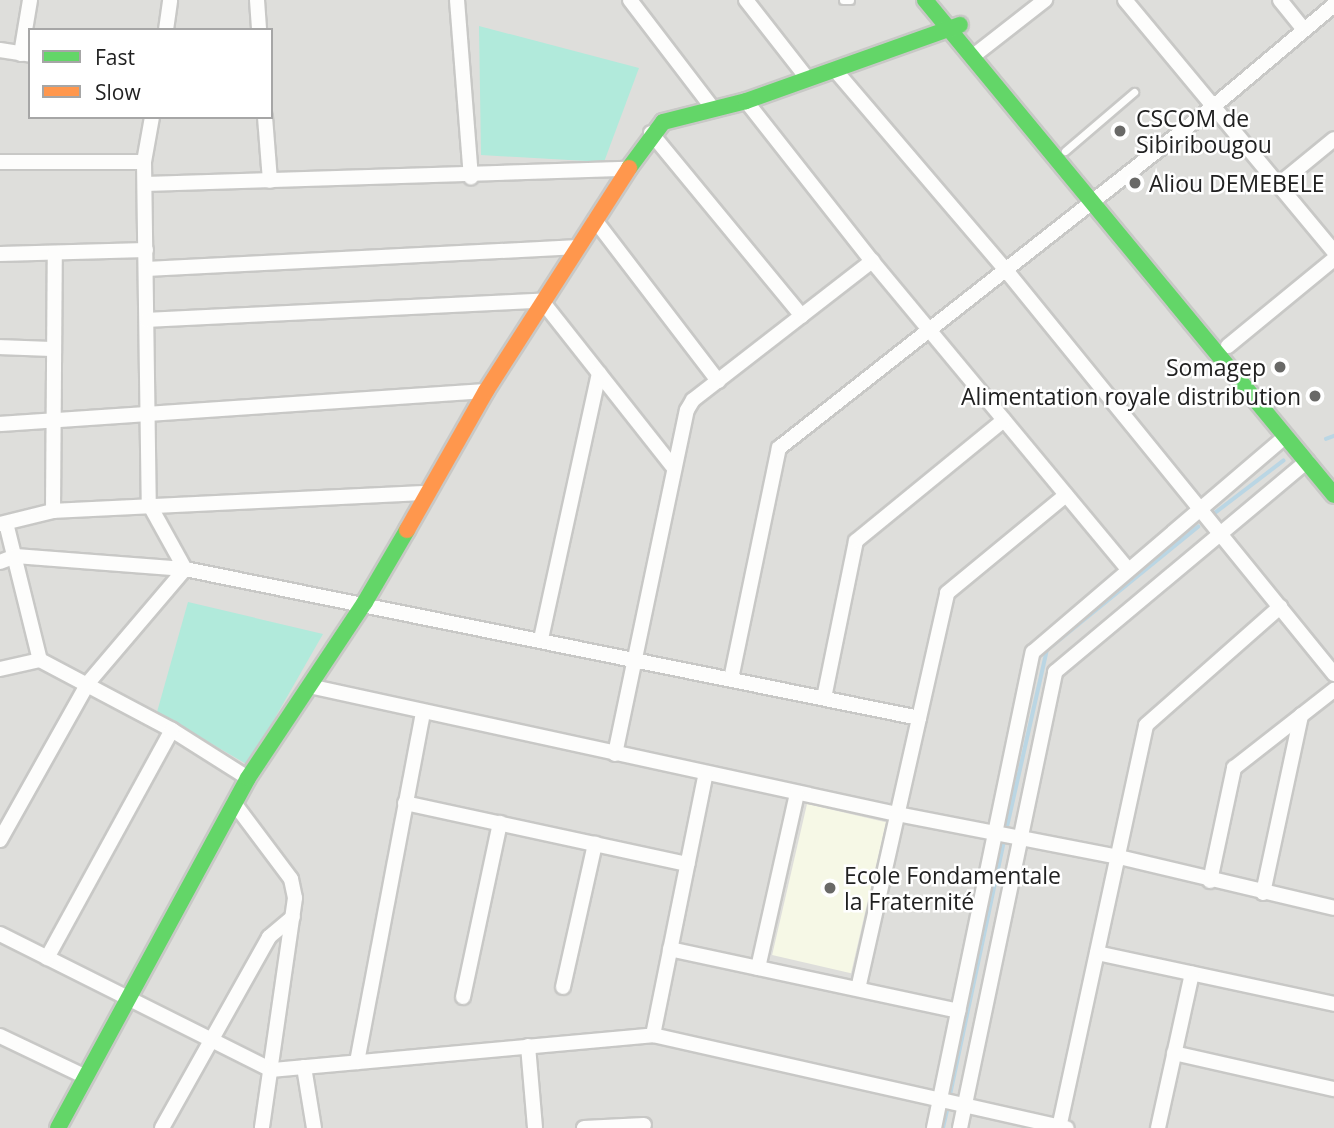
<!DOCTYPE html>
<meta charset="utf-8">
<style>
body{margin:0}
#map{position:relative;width:1334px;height:1128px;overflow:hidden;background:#efefea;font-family:"Open Sans",sans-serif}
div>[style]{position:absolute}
.residential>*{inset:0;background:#dededb}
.education>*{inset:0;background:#f6f8e6;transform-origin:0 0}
.pitch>*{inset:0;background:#b1eadb}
.stream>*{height:3.5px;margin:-1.75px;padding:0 1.75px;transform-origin:1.75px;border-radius:1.75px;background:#bad6e4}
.roads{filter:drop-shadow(2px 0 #c8c8c6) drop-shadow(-2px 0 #c8c8c6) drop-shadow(0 2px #c8c8c6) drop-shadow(0 -2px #c8c8c6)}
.lane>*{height:7px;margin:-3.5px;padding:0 3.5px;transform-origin:3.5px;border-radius:3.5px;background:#fdfdfc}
.street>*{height:14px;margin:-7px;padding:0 7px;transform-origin:7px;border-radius:7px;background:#fdfdfc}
.fast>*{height:16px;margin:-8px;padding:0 8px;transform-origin:8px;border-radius:8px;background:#63d668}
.slow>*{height:16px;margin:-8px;padding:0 8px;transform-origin:8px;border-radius:8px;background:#ff974d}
.dots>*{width:19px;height:19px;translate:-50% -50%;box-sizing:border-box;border:4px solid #fff;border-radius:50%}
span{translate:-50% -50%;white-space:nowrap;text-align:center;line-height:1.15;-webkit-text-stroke:5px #fff;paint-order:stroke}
.poi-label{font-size:23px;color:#212121}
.left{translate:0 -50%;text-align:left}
.right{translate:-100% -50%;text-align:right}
.legend{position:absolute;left:28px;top:28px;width:245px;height:91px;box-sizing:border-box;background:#fff;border:2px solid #a6a6a6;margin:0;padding:9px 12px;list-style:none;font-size:21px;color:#212121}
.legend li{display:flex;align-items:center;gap:14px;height:35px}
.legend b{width:35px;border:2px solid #a6a6a6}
</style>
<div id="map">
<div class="residential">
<i style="clip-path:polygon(evenodd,0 0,1334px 0,1334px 1128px,0 1128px,0 0,30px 30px,271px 30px,271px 117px,30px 117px,30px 30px)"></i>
</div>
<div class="education">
<i style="left:807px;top:804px;width:81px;height:155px;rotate:13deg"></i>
</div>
<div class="pitch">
<i style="clip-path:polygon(479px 26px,639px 68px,604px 162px,481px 155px)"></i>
<i style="clip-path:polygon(188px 602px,323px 634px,248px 765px,157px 712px)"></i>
</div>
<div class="stream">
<i style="left:1326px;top:439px;width:9px;rotate:-21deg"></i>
<i style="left:1211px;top:516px;width:91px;rotate:-37.4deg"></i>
<i style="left:1007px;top:827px;width:181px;rotate:-77.3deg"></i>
<i style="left:1047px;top:650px;width:195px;rotate:-39.2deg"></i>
<i style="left:950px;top:1095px;width:259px;rotate:-78deg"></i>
<i style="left:943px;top:1128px;width:17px;rotate:-77deg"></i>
</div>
<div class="roads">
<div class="lane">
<i style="left:843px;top:0;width:7px"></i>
<i style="left:1065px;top:151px;width:91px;rotate:-40.5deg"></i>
</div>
<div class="street">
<i style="left:257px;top:0;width:30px;rotate:86deg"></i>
<i style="left:457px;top:0;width:178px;rotate:85.5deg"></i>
<i style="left:630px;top:0;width:133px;rotate:52.6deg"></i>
<i style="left:746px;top:0;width:99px;rotate:52deg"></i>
<i style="left:1125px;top:0;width:327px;rotate:50.3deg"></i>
<i style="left:1280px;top:0;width:38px;rotate:51deg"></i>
<i style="left:166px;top:30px;width:30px;rotate:-82deg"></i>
<i style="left:0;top:50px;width:30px;rotate:9deg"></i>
<i style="left:21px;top:54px;width:55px;rotate:-80.5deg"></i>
<i style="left:972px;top:57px;width:93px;rotate:-38deg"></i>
<i style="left:835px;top:70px;width:262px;rotate:49.5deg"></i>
<i style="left:1005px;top:269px;width:522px;rotate:50.91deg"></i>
<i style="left:746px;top:101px;width:204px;rotate:51.8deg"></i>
<i style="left:872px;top:261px;width:400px;rotate:50.3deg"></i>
<i style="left:152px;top:117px;width:46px;rotate:100.1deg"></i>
<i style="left:144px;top:162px;width:342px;rotate:89.2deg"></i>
<i style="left:149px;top:504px;width:74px;rotate:61deg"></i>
<i style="left:265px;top:117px;width:64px;rotate:85.5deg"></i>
<i style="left:651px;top:133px;width:237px;rotate:50.5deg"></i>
<i style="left:0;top:162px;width:144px"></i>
<i style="left:145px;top:184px;width:482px;rotate:-1.8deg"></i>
<i style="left:1278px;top:185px;width:72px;rotate:-39.4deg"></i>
<i style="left:595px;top:220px;width:203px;rotate:52.6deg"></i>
<i style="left:0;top:254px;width:146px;rotate:-1.6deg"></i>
<i style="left:146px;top:269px;width:433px;rotate:-2.9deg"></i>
<i style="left:147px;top:320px;width:395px;rotate:-2.8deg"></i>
<i style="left:542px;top:301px;width:213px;rotate:51.7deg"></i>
<i style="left:1228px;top:346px;width:137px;rotate:-39.4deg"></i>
<i style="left:0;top:347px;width:51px;rotate:2.2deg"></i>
<i style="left:0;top:424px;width:487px;rotate:-3.9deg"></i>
<i style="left:53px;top:511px;width:258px;rotate:-89.6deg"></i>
<i style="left:6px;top:523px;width:141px;rotate:76.1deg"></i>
<i style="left:0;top:524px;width:55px;rotate:-13.8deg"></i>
<i style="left:53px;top:511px;width:374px;rotate:-2.8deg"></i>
<i style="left:0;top:562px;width:17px;rotate:-21deg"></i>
<i style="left:16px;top:556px;width:169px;rotate:4.4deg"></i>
<i style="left:185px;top:569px;width:749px;rotate:11.47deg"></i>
<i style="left:541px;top:639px;width:272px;rotate:-77.7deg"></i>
<i style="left:0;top:669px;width:41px;rotate:-12.7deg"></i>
<i style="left:40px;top:660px;width:149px;rotate:27.9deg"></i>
<i style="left:172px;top:730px;width:90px;rotate:32.3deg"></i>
<i style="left:731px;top:679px;width:236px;rotate:-78.3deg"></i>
<i style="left:779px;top:448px;width:553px;rotate:-38.17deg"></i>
<i style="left:1214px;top:106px;width:157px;rotate:-40.1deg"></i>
<i style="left:309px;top:686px;width:602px;rotate:12.28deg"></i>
<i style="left:897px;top:814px;width:226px;rotate:11deg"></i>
<i style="left:1119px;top:857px;width:221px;rotate:13.3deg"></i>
<i style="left:824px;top:698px;width:160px;rotate:-78.5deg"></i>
<i style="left:856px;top:541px;width:191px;rotate:-39.3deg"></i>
<i style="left:615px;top:754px;width:351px;rotate:-78.2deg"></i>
<i style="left:687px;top:410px;width:12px;rotate:-59deg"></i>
<i style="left:693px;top:400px;width:227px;rotate:-37.8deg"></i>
<i style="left:234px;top:803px;width:95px;rotate:53.1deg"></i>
<i style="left:291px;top:879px;width:19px;rotate:78deg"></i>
<i style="left:295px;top:898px;width:232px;rotate:98.2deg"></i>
<i style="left:405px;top:803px;width:289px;rotate:12.2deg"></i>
<i style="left:0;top:840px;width:180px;rotate:-60.7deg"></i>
<i style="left:88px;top:683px;width:150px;rotate:-49.6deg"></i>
<i style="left:1210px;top:881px;width:116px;rotate:-78deg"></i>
<i style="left:1234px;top:768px;width:127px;rotate:-38deg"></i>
<i style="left:1263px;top:893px;width:182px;rotate:-77.9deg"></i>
<i style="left:0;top:934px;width:304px;rotate:26.6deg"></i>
<i style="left:272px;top:1070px;width:383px;rotate:-5.2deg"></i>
<i style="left:653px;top:1035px;width:424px;rotate:12.7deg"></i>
<i style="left:670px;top:949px;width:295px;rotate:12.1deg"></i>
<i style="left:1097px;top:953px;width:242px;rotate:12.1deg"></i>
<i style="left:47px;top:958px;width:260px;rotate:-61.3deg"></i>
<i style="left:758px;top:968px;width:179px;rotate:-77.4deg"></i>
<i style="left:563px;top:987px;width:147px;rotate:-77.4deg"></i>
<i style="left:858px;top:989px;width:406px;rotate:-77.3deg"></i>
<i style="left:947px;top:593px;width:154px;rotate:-39.5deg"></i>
<i style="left:463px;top:997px;width:178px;rotate:-78deg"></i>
<i style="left:653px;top:1035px;width:267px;rotate:-78.6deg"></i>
<i style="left:0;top:1036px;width:95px;rotate:25.5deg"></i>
<i style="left:528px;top:1046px;width:82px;rotate:85.1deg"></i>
<i style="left:1174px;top:1053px;width:164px;rotate:12.7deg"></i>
<i style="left:357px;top:1062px;width:356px;rotate:-79.3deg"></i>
<i style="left:304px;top:1067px;width:62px;rotate:80.7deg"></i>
<i style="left:162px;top:1128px;width:219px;rotate:-60.7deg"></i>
<i style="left:269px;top:937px;width:31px;rotate:-40deg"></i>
<i style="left:584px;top:1128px;width:60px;rotate:-2.9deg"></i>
<i style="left:934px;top:1128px;width:486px;rotate:-78.3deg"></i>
<i style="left:1033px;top:652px;width:333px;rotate:-40.5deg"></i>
<i style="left:960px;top:1128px;width:466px;rotate:-78.2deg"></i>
<i style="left:1055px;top:672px;width:329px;rotate:-39.9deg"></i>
<i style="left:1059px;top:1128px;width:412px;rotate:-77.8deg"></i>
<i style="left:1146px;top:725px;width:179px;rotate:-41.4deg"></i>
<i style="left:1158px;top:1128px;width:158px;rotate:-77.6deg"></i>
</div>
<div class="fast">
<i style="left:925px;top:0;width:642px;rotate:50.43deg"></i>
<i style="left:629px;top:168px;width:57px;rotate:-53.5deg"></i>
<i style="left:663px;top:122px;width:86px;rotate:-14.2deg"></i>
<i style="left:746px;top:101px;width:227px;rotate:-19.6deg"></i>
<i style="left:58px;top:1128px;width:398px;rotate:-61.5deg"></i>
<i style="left:248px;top:778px;width:211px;rotate:-56.4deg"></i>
<i style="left:365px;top:602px;width:83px;rotate:-59.7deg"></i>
</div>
<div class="slow">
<i style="left:407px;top:530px;width:160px;rotate:-60.4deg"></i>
<i style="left:486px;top:391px;width:265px;rotate:-57.3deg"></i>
</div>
</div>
<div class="dots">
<i style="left:1120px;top:131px;background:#696967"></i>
<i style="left:1135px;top:183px;background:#696967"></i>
<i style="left:1280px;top:367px;background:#696967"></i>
<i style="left:1315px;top:396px;background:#696967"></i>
<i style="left:830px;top:888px;background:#696967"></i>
</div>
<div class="poi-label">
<span class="left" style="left:1136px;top:131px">CSCOM de<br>Sibiribougou</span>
<span class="left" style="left:1149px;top:183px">Aliou DEMEBELE</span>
<span class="right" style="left:1266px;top:367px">Somagep</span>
<span class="right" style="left:1301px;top:396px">Alimentation royale distribution</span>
<span class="left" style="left:844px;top:888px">Ecole Fondamentale<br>la Fraternité</span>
</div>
<ul class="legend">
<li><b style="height:9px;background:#63d668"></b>Fast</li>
<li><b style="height:9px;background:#ff974d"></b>Slow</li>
</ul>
</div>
